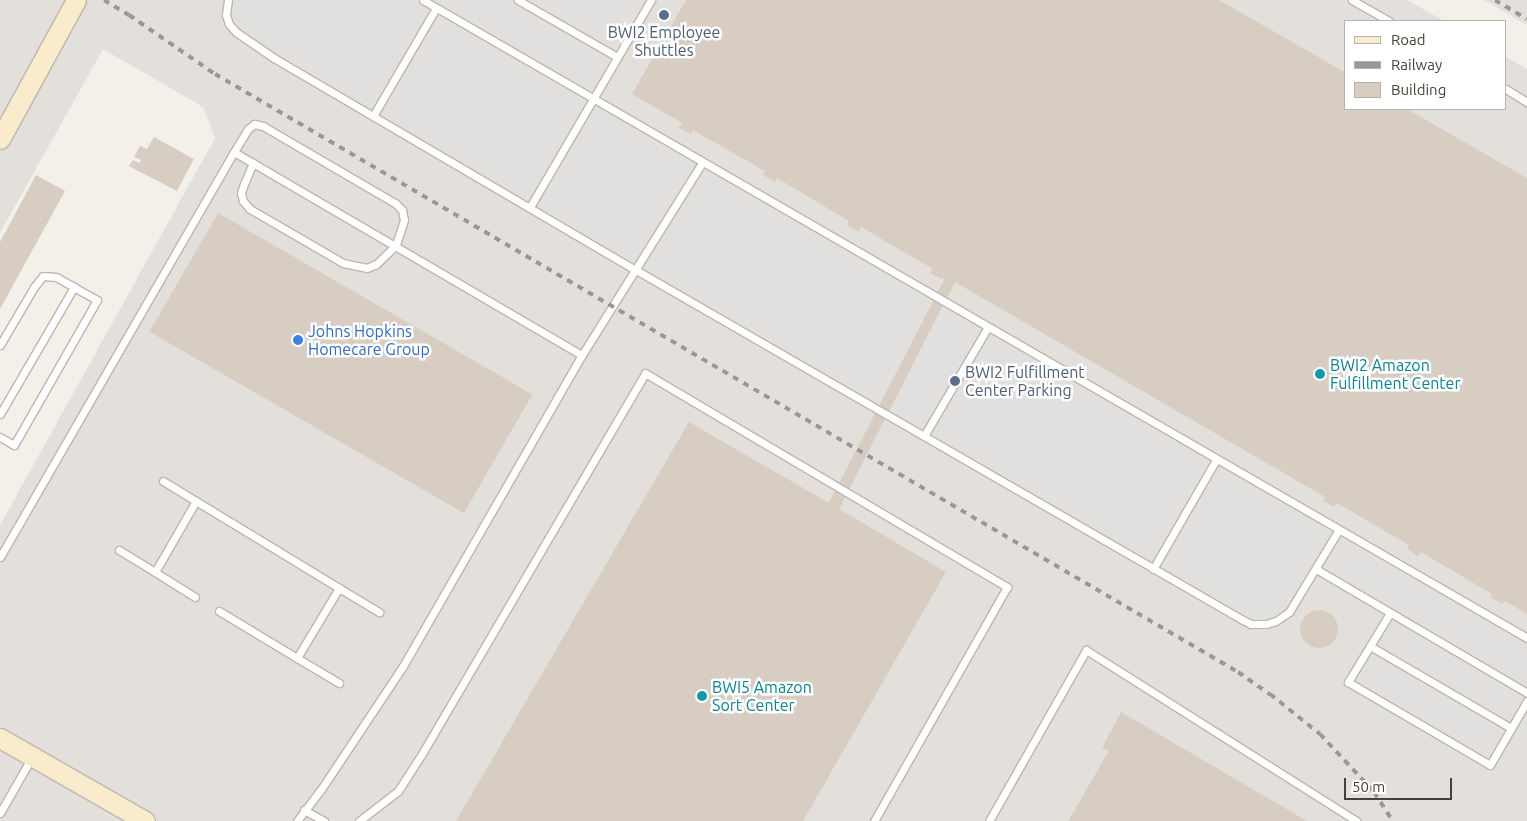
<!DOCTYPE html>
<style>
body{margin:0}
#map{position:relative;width:1527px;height:821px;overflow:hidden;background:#f3f0ea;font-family:Ubuntu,sans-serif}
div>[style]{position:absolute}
.industrial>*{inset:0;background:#e3dfdb}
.parking>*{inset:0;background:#e2e0de}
.building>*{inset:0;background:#d7cdc3;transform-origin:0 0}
.round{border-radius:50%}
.roads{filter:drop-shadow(1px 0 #beb6ad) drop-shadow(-1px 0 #beb6ad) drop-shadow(0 1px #beb6ad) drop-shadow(0 -1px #beb6ad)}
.lane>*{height:7px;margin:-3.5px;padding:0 3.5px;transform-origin:3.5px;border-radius:3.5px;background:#fff}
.secondary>*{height:19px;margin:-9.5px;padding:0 9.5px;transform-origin:9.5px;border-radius:9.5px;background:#faebcd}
.rail>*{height:4px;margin-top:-2px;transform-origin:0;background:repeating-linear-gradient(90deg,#989898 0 6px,transparent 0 12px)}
.dots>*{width:14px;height:14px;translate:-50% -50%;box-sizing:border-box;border:2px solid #fff;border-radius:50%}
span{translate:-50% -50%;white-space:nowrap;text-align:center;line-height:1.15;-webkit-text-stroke:5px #fff;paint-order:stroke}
.service-label{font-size:16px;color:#4e5e75}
.left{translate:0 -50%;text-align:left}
.shop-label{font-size:16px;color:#366cbe}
.culture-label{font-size:16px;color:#0d838f}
.legend{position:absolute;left:1344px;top:20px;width:162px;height:90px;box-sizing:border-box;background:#fff;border:1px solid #b5b3af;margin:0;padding:6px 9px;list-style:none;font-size:15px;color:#474038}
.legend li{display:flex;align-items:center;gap:10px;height:25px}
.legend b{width:25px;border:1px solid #b5b3af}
.scale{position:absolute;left:1344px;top:778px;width:108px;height:22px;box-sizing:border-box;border:2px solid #474038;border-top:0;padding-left:6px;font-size:15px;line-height:18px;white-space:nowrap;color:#474038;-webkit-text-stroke:4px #fff;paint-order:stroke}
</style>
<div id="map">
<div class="industrial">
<i style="clip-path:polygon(0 0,1407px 0,1444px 21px,1346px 21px,1346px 109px,1506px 109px,1506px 57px,1527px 69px,1527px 821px,0 821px,0 525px,215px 138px,203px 107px,103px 49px,0 233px)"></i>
<i style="clip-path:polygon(1484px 0,1527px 0,1527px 25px)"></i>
</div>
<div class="parking">
<i style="clip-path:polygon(228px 0,680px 0,668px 22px,646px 9px,593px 99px,1527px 638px,1527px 740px,1494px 791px,1334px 695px,1376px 615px,1310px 579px,1297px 603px,1276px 621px,1251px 624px,274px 58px,229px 24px)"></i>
</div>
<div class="building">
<i style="clip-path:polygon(686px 0,1219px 0,1346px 73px,1346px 109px,1407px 109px,1527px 178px,1527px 614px,1505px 601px,1502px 604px,1490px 597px,1492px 594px,1421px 552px,1418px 556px,1407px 549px,1409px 545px,1337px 503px,1334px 507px,1323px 501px,1325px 497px,955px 282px,839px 509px,946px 572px,803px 821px,456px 821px,689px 422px,829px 503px,946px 276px,942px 279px,930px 273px,933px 269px,861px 227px,859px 232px,847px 225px,849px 221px,777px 178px,775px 182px,763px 175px,765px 171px,693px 130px,691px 134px,679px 128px,682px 123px,632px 94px)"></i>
<i style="clip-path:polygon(154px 137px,194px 159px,177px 191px,129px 166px,133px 160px,139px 163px,141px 160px,134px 157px,140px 146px,147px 149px)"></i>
<i style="clip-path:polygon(36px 175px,65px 191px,0 309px,0 242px)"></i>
<i style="left:218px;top:213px;width:363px;height:137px;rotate:30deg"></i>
<i class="round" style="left:1300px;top:610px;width:38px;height:38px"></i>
<i style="clip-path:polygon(1121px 712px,1307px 821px,1068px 821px,1109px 751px,1102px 748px)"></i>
</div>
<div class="roads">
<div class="lane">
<i style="left:228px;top:0;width:15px;rotate:98deg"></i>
<i style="left:226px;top:15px;width:9px;rotate:72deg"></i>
<i style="left:229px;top:24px;width:11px;rotate:49deg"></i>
<i style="left:236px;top:32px;width:46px;rotate:34.4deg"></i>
<i style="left:274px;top:58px;width:420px;rotate:30.4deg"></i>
<i style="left:636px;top:270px;width:701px;rotate:29.97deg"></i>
<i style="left:1243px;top:620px;width:9px;rotate:27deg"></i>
<i style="left:1251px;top:624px;width:15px"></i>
<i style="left:1266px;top:624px;width:10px;rotate:-17deg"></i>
<i style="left:1276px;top:621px;width:16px;rotate:-35deg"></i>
<i style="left:1289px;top:612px;width:95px;rotate:-58.8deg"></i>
<i style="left:423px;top:0;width:1275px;rotate:30.02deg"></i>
<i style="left:518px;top:0;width:114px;rotate:29.9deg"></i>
<i style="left:1352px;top:0;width:43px;rotate:29.6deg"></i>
<i style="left:1506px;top:89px;width:25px;rotate:32deg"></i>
<i style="left:373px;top:116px;width:125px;rotate:-59.7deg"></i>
<i style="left:234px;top:152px;width:403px;rotate:30.3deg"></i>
<i style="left:530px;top:207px;width:240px;rotate:-59.7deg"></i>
<i style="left:0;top:345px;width:67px;rotate:-59.6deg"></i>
<i style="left:34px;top:287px;width:14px;rotate:-51deg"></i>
<i style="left:43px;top:276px;width:13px;rotate:4deg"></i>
<i style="left:56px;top:277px;width:21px;rotate:29deg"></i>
<i style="left:74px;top:287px;width:147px;rotate:120.2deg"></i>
<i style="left:924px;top:436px;width:126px;rotate:-59.6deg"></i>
<i style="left:0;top:437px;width:16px;rotate:30deg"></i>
<i style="left:14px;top:445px;width:167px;rotate:-60.2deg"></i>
<i style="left:97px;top:300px;width:26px;rotate:-151deg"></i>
<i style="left:163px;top:481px;width:206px;rotate:31.3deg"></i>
<i style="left:339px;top:588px;width:82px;rotate:121deg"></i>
<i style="left:297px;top:658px;width:91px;rotate:-148.9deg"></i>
<i style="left:119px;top:550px;width:42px;rotate:31.4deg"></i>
<i style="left:0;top:557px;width:468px;rotate:-60deg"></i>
<i style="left:234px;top:152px;width:27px;rotate:-59deg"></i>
<i style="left:248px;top:129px;width:8px;rotate:-40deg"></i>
<i style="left:254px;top:124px;width:9px;rotate:13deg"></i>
<i style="left:263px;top:126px;width:153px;rotate:30.3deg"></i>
<i style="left:395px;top:203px;width:10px;rotate:45deg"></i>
<i style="left:402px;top:210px;width:10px;rotate:79deg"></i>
<i style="left:404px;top:220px;width:26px;rotate:108deg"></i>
<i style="left:396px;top:245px;width:28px;rotate:136deg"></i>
<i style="left:376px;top:264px;width:10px;rotate:156deg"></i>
<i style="left:367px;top:268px;width:25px;rotate:-168deg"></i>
<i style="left:343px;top:263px;width:108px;rotate:-149.9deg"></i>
<i style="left:250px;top:209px;width:11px;rotate:-131deg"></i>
<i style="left:243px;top:201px;width:8px;rotate:-104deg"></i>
<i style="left:241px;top:193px;width:9px;rotate:-72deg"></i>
<i style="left:244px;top:184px;width:23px;rotate:-67deg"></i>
<i style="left:1153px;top:569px;width:126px;rotate:-60deg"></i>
<i style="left:1316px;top:569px;width:245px;rotate:30.4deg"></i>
<i style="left:339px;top:588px;width:47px;rotate:31deg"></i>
<i style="left:195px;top:597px;width:47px;rotate:-148deg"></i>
<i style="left:155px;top:572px;width:82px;rotate:-60deg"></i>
<i style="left:1390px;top:613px;width:81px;rotate:121.3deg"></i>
<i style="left:1348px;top:682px;width:164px;rotate:30.3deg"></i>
<i style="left:1490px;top:765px;width:74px;rotate:-60deg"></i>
<i style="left:1370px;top:646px;width:163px;rotate:30.2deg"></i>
<i style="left:297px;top:658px;width:49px;rotate:30.8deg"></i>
<i style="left:304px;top:810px;width:23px;rotate:29deg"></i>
<i style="left:0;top:813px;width:64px;rotate:-60.3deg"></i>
<i style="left:297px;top:821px;width:38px;rotate:-53deg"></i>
<i style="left:320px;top:791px;width:150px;rotate:-56.4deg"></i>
<i style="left:403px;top:666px;width:359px;rotate:-60.1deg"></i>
<i style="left:582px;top:355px;width:226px;rotate:-58deg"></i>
<i style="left:359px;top:821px;width:49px;rotate:-37.6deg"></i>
<i style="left:398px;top:791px;width:46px;rotate:-57.3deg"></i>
<i style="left:423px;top:752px;width:439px;rotate:-59.6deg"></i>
<i style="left:645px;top:373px;width:421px;rotate:30.6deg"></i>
<i style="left:1007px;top:587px;width:269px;rotate:119.6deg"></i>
<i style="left:989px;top:821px;width:197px;rotate:-60.4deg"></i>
<i style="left:1086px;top:650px;width:320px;rotate:32.3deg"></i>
</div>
<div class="secondary">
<i style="left:0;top:139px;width:158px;rotate:-61.3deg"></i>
<i style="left:0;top:738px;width:167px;rotate:29.8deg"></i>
</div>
</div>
<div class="rail">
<i style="left:104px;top:0;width:29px;rotate:31deg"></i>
<i style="left:129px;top:15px;width:104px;rotate:34.5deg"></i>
<i style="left:215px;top:74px;width:1185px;rotate:30.31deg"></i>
<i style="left:1238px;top:672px;width:39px;rotate:35deg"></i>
<i style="left:1270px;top:694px;width:64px;rotate:38.7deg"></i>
<i style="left:1320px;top:734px;width:79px;rotate:47deg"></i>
<i style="left:1374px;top:792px;width:35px;rotate:57deg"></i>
<i style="left:1495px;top:0;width:37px;rotate:31deg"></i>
</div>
<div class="dots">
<i style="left:664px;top:15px;background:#5c6f8a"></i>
<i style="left:298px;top:340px;background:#3f7fe0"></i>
<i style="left:1320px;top:374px;background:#0f9aa8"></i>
<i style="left:955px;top:381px;background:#5c6f8a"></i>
<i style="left:702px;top:696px;background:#0f9aa8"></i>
</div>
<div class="service-label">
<span style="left:664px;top:41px">BWI2 Employee<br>Shuttles</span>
<span class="left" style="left:965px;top:381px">BWI2 Fulfillment<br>Center Parking</span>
</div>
<div class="shop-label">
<span class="left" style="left:308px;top:340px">Johns Hopkins<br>Homecare Group</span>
</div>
<div class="culture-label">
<span class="left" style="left:1330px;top:374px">BWI2 Amazon<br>Fulfillment Center</span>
<span class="left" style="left:712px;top:696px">BWI5 Amazon<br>Sort Center</span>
</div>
<ul class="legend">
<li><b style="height:6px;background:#faebcd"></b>Road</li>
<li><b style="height:6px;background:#989898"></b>Railway</li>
<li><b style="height:14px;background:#d7cdc3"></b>Building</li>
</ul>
<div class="scale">50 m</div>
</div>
